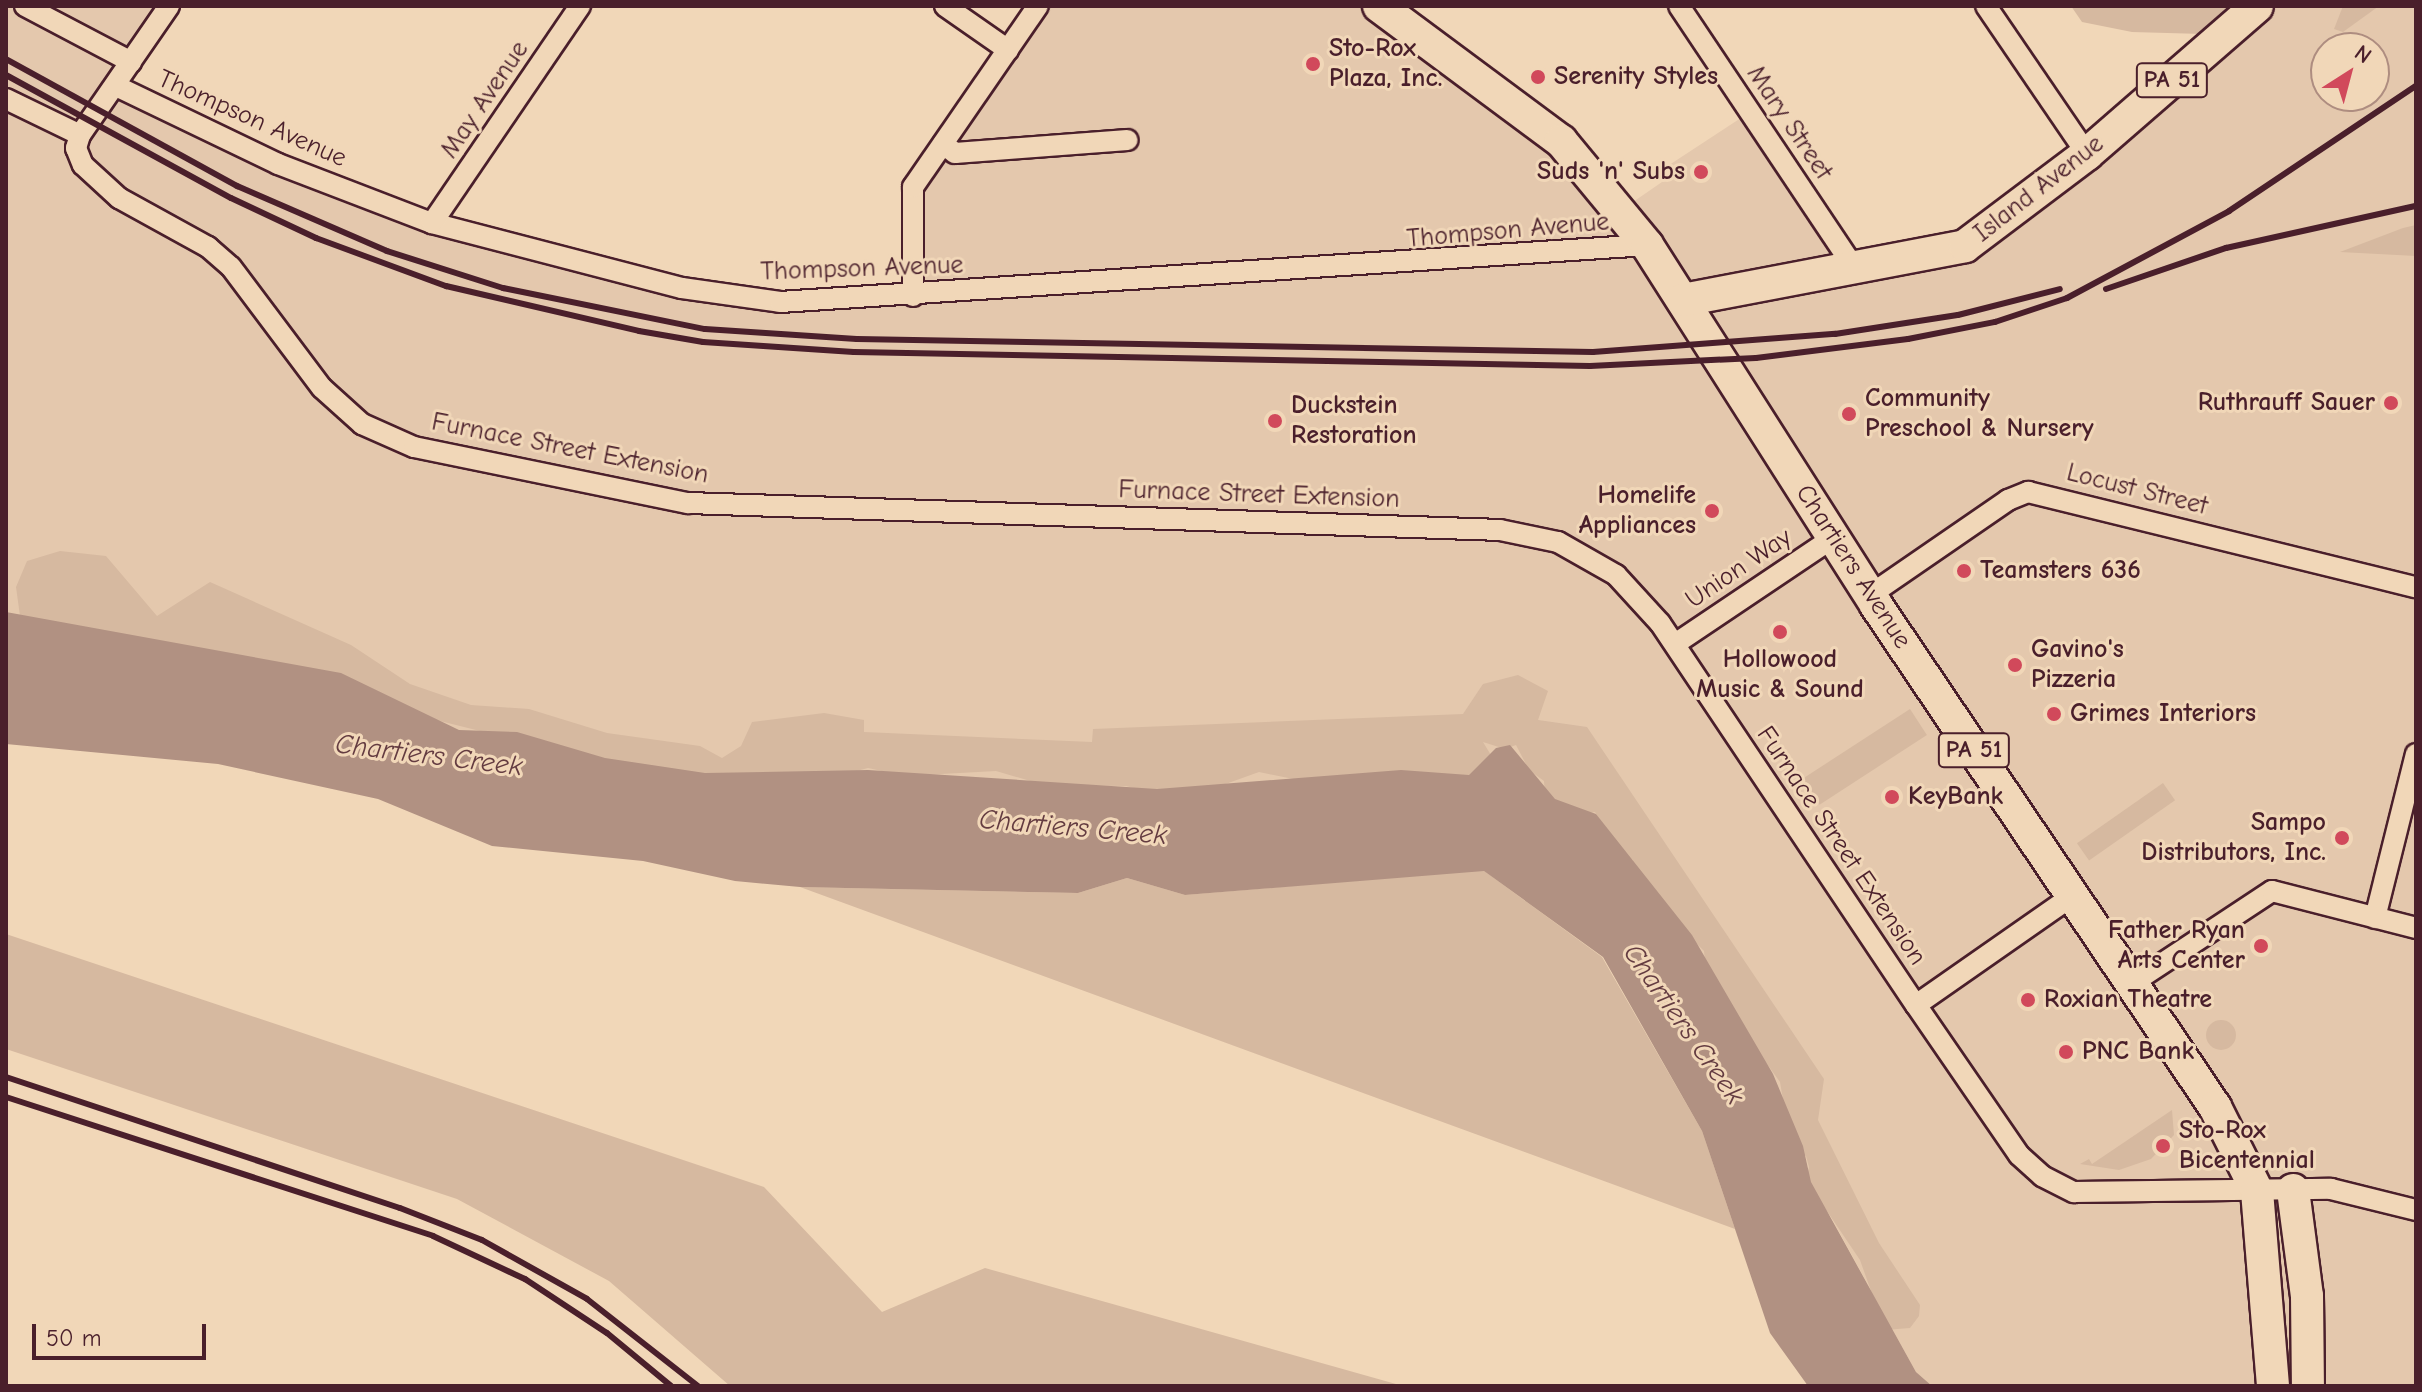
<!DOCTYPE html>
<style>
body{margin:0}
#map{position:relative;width:2422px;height:1392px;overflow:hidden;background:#f1d7b8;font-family:"Comic Neue",sans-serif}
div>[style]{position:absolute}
.built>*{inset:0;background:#e4c8ad}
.green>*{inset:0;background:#d6b9a0;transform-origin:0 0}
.round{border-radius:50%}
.water>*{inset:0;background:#b19182}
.roads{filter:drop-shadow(2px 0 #4a1f2b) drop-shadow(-2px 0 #4a1f2b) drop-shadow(0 2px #4a1f2b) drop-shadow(0 -2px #4a1f2b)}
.minor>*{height:20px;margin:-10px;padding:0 10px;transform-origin:10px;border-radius:10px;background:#f1d7b8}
.primary>*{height:32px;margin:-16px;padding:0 16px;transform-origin:16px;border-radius:16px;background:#f1d7b8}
.rail>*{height:6px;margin:-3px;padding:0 3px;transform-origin:3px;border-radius:3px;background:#4a1f2b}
.dots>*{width:22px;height:22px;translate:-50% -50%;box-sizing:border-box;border:4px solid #f1d7b8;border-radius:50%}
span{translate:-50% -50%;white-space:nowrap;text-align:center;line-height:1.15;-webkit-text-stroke:6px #f1d7b8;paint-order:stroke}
.shield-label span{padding:2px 6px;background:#f1d7b8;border:2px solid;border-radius:6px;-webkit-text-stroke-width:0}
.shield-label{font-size:24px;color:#4a1f2b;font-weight:700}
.poi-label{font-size:26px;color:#4a1f2b;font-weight:700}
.left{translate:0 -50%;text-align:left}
.right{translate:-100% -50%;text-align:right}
.street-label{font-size:26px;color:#4a1f2b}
.water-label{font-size:28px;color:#643c41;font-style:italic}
.frame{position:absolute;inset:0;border:8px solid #4a1f2b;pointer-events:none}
.north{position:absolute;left:2310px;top:32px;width:80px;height:80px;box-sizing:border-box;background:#f1d7b8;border:2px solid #ae8d80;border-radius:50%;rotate:36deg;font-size:22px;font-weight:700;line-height:32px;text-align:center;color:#4a1f2b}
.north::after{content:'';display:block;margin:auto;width:28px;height:36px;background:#d1495b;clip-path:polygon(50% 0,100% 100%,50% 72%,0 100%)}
.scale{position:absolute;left:32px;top:1324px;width:174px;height:36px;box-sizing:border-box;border:4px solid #4a1f2b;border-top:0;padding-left:10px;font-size:24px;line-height:28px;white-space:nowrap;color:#4a1f2b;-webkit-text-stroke:6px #f1d7b8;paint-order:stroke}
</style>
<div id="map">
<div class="built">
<i style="clip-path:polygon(evenodd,6px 6px,169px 6px,116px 85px,432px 223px,780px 302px,913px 295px,913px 187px,1038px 6px,1379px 6px,1620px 211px,1662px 182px,1657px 173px,1750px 112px,1856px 270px,1926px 257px,2257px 6px,2416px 6px,2416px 1386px,1932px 1386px,1916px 1372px,1811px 1181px,1803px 1146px,1469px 775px,626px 810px,6px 676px,6px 6px,2326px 48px,2374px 48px,2374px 96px,2326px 96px,2326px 48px)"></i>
</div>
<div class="green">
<i style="clip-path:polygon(2071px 6px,2236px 6px,2203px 34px,2132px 32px,2082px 22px)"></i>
<i style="clip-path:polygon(2343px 6px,2379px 6px,2343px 32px,2334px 29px)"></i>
<i style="clip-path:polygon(2416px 225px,2416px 256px,2340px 252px,2403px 228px)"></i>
<i style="clip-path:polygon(60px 551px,106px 556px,157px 616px,210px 582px,351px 645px,410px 684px,471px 705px,529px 709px,607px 733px,700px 746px,722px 758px,741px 746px,752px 722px,824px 713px,864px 720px,864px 732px,1092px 742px,1093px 729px,1463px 714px,1483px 684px,1518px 675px,1548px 691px,1538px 720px,1587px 727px,1824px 1079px,1818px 1120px,1879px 1243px,1920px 1305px,1919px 1316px,1910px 1328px,1885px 1330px,1860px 1260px,1806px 1180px,1809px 1167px,1806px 1156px,1791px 1146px,1780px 1082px,1707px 981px,1704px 951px,1664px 911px,1659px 893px,1645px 889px,1630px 867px,1633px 860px,1619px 853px,1595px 812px,1578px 815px,1545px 795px,1544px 781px,1529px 770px,1516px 745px,1505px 749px,1483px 742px,1497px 765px,1494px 776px,1318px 784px,1259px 772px,1181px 800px,1126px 786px,1044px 785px,996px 771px,905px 776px,868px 768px,841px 775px,656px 775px,20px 616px,16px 587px,27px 561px)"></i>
<i style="left:1910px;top:709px;width:31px;height:128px;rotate:57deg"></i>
<i style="left:2163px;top:783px;width:21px;height:105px;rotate:55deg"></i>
<i style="clip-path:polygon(1483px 870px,1602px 957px,1702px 1131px,1735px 1229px,800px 887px,1078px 893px,1127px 878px,1185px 895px)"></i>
<i style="clip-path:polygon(6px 934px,764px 1187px,882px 1312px,985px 1268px,1403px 1386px,730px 1386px,609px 1281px,457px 1199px,6px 1049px)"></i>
<i class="round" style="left:2206px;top:1020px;width:30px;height:30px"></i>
<i style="clip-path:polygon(2172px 1110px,2174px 1135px,2151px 1159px,2119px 1170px,2080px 1164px,2089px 1159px,2092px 1164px)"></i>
</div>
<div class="water">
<i style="clip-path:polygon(6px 612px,341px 673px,459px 730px,517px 732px,605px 758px,705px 773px,868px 770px,1157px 789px,1401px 770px,1469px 775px,1496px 748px,1510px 745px,1555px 799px,1596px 814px,1692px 935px,1773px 1074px,1803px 1146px,1811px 1182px,1916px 1372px,1932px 1386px,1808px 1386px,1770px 1333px,1702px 1131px,1603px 957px,1484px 871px,1185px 895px,1127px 878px,1078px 893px,800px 887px,735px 881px,643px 861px,492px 846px,378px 799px,218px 764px,6px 744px)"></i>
</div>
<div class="roads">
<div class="minor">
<i style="left:25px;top:6px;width:120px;rotate:27.8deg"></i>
<i style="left:169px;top:6px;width:157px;rotate:124.6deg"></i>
<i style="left:80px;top:135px;width:14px;rotate:107deg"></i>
<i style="left:76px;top:148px;width:18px;rotate:68deg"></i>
<i style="left:83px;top:165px;width:49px;rotate:42.5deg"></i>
<i style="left:119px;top:198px;width:102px;rotate:28.8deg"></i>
<i style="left:208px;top:247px;width:30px;rotate:41deg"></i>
<i style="left:231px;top:267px;width:151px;rotate:53.1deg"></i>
<i style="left:322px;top:388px;width:54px;rotate:42deg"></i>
<i style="left:362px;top:424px;width:57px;rotate:23.9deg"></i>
<i style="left:414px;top:447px;width:280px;rotate:11.6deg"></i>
<i style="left:688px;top:503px;width:812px;rotate:1.9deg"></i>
<i style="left:1500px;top:530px;width:59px;rotate:11.7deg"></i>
<i style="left:1558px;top:542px;width:67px;rotate:29.6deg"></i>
<i style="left:1616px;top:575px;width:65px;rotate:47.5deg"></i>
<i style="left:1660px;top:623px;width:460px;rotate:56.2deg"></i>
<i style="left:1916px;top:1005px;width:182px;rotate:55.5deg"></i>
<i style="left:2019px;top:1155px;width:31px;rotate:42deg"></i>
<i style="left:2042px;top:1176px;width:36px;rotate:27deg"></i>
<i style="left:2074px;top:1192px;width:257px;rotate:-0.7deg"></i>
<i style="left:2331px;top:1189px;width:88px;rotate:13.9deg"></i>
<i style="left:945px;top:6px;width:77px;rotate:34.9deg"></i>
<i style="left:1679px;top:6px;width:318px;rotate:56.2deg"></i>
<i style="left:1986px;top:6px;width:179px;rotate:55.7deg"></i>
<i style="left:116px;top:86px;width:180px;rotate:25.7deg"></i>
<i style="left:278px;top:164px;width:165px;rotate:21deg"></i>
<i style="left:432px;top:223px;width:258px;rotate:14.6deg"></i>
<i style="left:682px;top:288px;width:99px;rotate:8.1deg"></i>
<i style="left:780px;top:302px;width:869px;rotate:-3.76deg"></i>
<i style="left:6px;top:99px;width:82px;rotate:25.9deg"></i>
<i style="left:943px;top:144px;width:15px;rotate:37deg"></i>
<i style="left:955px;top:153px;width:173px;rotate:-4.3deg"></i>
<i style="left:432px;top:223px;width:263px;rotate:-55.7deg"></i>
<i style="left:913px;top:296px;width:109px;rotate:-90deg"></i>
<i style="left:913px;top:187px;width:220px;rotate:-55.4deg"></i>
<i style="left:1870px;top:595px;width:168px;rotate:-34.5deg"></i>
<i style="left:2008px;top:500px;width:22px;rotate:-22deg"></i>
<i style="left:2028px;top:492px;width:399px;rotate:13.8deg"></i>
<i style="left:1675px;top:644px;width:190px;rotate:-33.9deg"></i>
<i style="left:2375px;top:918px;width:169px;rotate:-76deg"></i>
<i style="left:2131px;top:984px;width:169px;rotate:-33.4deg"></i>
<i style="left:2272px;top:891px;width:149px;rotate:14.4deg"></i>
<i style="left:1916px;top:1005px;width:190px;rotate:-34.9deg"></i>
</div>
<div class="primary">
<i style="left:1379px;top:6px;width:227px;rotate:36.6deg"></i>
<i style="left:1561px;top:141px;width:135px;rotate:50.4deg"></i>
<i style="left:1647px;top:245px;width:427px;rotate:57.5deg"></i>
<i style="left:1876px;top:605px;width:606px;rotate:55.97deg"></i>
<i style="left:2215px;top:1107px;width:94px;rotate:63.4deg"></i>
<i style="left:2257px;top:1191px;width:196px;rotate:85.3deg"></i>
<i style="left:1683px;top:300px;width:287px;rotate:-10.8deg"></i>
<i style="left:1965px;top:246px;width:153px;rotate:-37deg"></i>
<i style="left:2087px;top:154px;width:225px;rotate:-41deg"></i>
<i style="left:2293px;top:1190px;width:107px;rotate:82.5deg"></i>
<i style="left:2307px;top:1296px;width:90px;rotate:89.4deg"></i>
</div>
</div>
<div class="rail">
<i style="left:6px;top:59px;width:264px;rotate:28.8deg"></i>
<i style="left:237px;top:186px;width:163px;rotate:23.4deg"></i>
<i style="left:387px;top:251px;width:122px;rotate:17.7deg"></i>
<i style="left:503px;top:288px;width:206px;rotate:11.5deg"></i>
<i style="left:705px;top:329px;width:152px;rotate:3.8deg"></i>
<i style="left:857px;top:339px;width:736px;rotate:1.01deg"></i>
<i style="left:1593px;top:352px;width:243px;rotate:-4.3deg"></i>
<i style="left:1835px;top:334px;width:124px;rotate:-8.8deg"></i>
<i style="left:1958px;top:315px;width:105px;rotate:-14.3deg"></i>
<i style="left:6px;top:75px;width:256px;rotate:28.7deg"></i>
<i style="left:231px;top:198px;width:94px;rotate:25.2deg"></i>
<i style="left:316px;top:238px;width:139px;rotate:20.3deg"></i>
<i style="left:446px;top:286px;width:198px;rotate:13.1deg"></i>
<i style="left:639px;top:331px;width:65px;rotate:9.8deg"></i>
<i style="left:703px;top:342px;width:151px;rotate:3.8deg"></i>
<i style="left:854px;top:352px;width:736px;rotate:1.09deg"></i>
<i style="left:1590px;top:366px;width:166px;rotate:-2.8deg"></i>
<i style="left:1756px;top:358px;width:153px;rotate:-7.1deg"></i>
<i style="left:1908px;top:339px;width:89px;rotate:-11.1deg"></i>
<i style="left:1995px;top:322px;width:76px;rotate:-18.4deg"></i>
<i style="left:2067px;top:298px;width:184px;rotate:-28.2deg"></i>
<i style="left:2229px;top:211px;width:225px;rotate:-33.8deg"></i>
<i style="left:2106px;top:289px;width:127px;rotate:-18.9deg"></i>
<i style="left:2226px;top:248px;width:195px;rotate:-12.5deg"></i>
<i style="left:6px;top:1077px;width:415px;rotate:18.4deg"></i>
<i style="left:400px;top:1208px;width:88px;rotate:21.3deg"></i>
<i style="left:482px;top:1240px;width:120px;rotate:29.3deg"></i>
<i style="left:587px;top:1299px;width:141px;rotate:38.1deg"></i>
<i style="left:6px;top:1097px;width:449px;rotate:18deg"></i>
<i style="left:433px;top:1236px;width:102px;rotate:25.1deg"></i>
<i style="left:525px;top:1279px;width:98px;rotate:33.4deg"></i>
<i style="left:607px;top:1333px;width:83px;rotate:39.6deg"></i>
</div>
<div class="dots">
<i style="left:1313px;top:64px;background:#d1495b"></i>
<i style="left:1538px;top:77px;background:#d1495b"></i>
<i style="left:1701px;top:172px;background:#d1495b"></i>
<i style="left:2391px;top:403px;background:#d1495b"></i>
<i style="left:1849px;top:414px;background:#d1495b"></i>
<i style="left:1275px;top:421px;background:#d1495b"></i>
<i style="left:1712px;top:511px;background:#d1495b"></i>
<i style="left:1964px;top:571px;background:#d1495b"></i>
<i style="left:1780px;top:632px;background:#d1495b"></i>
<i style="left:2015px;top:665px;background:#d1495b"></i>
<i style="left:2054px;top:714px;background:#d1495b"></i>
<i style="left:1892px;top:797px;background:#d1495b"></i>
<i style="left:2342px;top:838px;background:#d1495b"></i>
<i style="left:2261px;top:946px;background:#d1495b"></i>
<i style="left:2028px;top:1000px;background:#d1495b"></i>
<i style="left:2066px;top:1052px;background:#d1495b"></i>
<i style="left:2163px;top:1146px;background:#d1495b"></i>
</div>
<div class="shield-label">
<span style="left:2172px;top:80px">PA 51</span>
<span style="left:1974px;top:750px">PA 51</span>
</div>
<div class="poi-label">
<span class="left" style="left:1329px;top:64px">Sto-Rox<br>Plaza, Inc.</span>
<span class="left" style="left:1554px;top:77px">Serenity Styles</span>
<span class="right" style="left:1685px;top:172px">Suds 'n' Subs</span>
<span class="left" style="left:1865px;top:414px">Community<br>Preschool &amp; Nursery</span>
<span class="right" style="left:2375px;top:403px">Ruthrauff Sauer</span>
<span class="left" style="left:1291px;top:421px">Duckstein<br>Restoration</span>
<span class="right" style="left:1696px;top:511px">Homelife<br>Appliances</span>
<span class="left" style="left:1980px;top:571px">Teamsters 636</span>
<span class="left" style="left:2031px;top:665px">Gavino's<br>Pizzeria</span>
<span style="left:1780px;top:675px">Hollowood<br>Music &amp; Sound</span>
<span class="left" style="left:2070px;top:714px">Grimes Interiors</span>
<span class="left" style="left:1908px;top:797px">KeyBank</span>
<span class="right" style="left:2326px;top:838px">Sampo<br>Distributors, Inc.</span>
<span class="right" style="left:2245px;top:946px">Father Ryan<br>Arts Center</span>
<span class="left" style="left:2044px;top:1000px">Roxian Theatre</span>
<span class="left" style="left:2082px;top:1052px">PNC Bank</span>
<span class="left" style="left:2179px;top:1146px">Sto-Rox<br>Bicentennial</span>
</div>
<div class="street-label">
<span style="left:485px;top:100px;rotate:-56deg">May Avenue</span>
<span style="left:252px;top:119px;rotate:24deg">Thompson Avenue</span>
<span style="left:1789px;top:123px;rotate:56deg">Mary Street</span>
<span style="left:2039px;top:189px;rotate:-38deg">Island Avenue</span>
<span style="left:1508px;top:231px;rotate:-5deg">Thompson Avenue</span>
<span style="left:862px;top:269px;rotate:-2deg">Thompson Avenue</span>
<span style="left:570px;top:449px;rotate:11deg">Furnace Street Extension</span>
<span style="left:2137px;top:490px;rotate:14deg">Locust Street</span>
<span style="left:1259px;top:495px;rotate:2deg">Furnace Street Extension</span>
<span style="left:1853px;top:567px;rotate:57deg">Chartiers Avenue</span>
<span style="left:1739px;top:569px;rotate:-34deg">Union Way</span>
<span style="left:1841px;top:846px;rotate:56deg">Furnace Street Extension</span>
</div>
<div class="water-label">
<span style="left:429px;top:755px;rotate:7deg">Chartiers Creek</span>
<span style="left:1073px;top:827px;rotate:5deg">Chartiers Creek</span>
<span style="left:1684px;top:1024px;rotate:55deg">Chartiers Creek</span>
</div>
<div class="frame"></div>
<div class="north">N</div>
<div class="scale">50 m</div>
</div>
